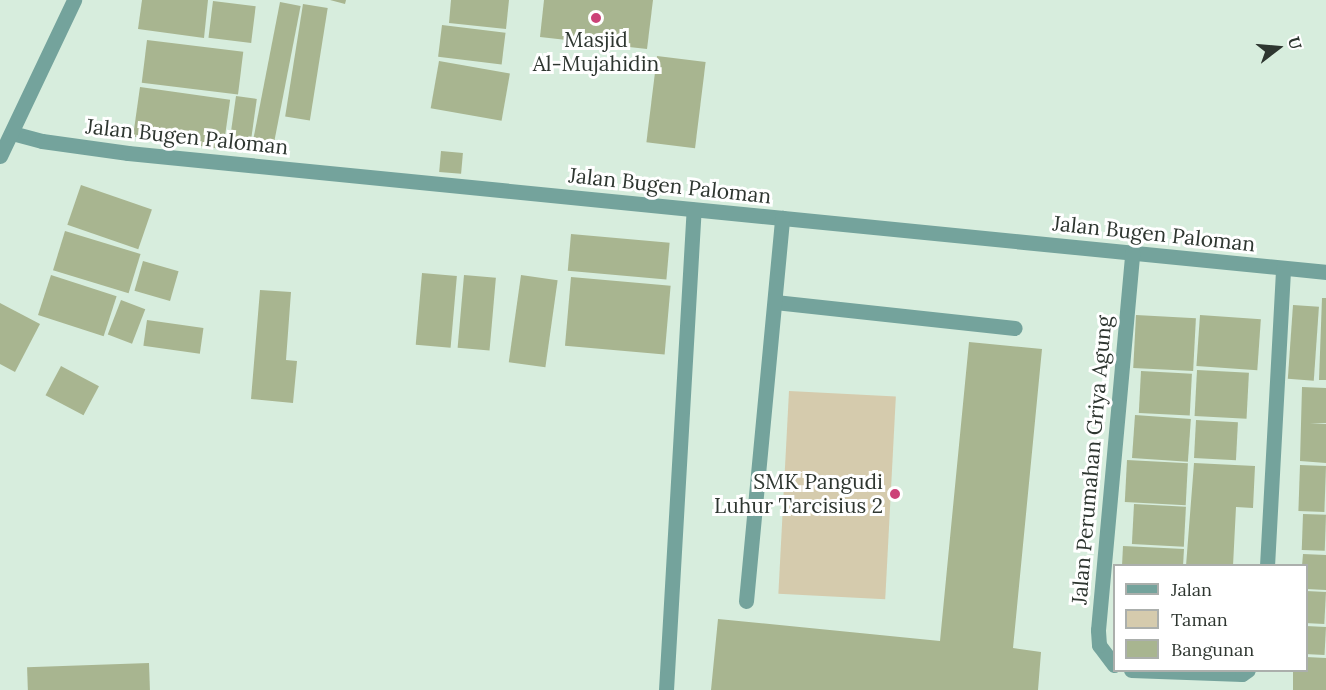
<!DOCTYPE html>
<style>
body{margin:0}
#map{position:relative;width:1326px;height:690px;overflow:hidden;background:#d7eddd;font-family:Lora,serif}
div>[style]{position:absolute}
.green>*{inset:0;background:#d5cbad;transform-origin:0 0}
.building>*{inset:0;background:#a8b590;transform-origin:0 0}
.minor>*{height:15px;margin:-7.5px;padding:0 7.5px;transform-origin:7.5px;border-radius:7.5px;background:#74a39c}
.dots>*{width:16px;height:16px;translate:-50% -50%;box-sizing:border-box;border:3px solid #fff;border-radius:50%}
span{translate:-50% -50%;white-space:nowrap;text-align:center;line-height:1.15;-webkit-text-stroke:6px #fff;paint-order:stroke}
.poi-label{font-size:21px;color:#2e3630}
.right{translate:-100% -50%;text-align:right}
.street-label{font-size:21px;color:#2e3630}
.legend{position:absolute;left:1113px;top:564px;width:195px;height:108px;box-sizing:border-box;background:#fff;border:2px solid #abafac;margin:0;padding:8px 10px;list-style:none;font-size:18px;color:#2e3630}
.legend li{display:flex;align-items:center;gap:12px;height:30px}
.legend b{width:30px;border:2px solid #abafac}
.north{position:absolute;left:1248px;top:18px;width:60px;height:60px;-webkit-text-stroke:4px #fff;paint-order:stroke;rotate:74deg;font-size:16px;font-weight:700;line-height:24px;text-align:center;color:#2e3630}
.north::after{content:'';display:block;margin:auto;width:21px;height:27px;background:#2e3630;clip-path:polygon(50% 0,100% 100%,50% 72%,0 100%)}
</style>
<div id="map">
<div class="green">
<i style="left:789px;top:391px;width:107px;height:203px;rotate:3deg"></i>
</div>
<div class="building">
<i style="clip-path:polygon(142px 0,208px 0,204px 38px,138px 29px)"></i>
<i style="clip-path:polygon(330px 0,346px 0,345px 4px)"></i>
<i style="clip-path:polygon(451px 0,509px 0,506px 29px,449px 23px)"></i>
<i style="clip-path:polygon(544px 0,653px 0,647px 49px,540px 37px)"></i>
<i style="left:213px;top:1px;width:43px;height:37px;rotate:7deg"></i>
<i style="left:280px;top:2px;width:21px;height:148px;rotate:11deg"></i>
<i style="left:303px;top:4px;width:25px;height:114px;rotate:9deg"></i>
<i style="left:442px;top:25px;width:64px;height:32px;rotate:7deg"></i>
<i style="left:147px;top:40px;width:97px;height:43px;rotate:7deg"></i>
<i style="left:657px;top:56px;width:49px;height:87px;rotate:7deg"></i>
<i style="left:439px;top:61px;width:72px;height:48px;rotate:10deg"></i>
<i style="left:140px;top:87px;width:91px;height:50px;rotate:8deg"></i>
<i style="left:236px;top:96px;width:21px;height:50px;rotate:8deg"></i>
<i style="left:441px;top:151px;width:22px;height:21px;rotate:5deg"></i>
<i style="left:81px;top:185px;width:75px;height:42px;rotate:19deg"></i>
<i style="left:65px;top:231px;width:79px;height:41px;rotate:17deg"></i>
<i style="left:571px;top:234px;width:99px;height:37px;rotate:5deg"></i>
<i style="left:143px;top:261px;width:37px;height:31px;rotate:16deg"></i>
<i style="left:422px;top:273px;width:35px;height:72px;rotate:5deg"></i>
<i style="left:51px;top:275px;width:69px;height:42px;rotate:18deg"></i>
<i style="left:464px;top:275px;width:32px;height:73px;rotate:5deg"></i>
<i style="left:521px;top:275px;width:37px;height:88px;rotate:8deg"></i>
<i style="left:571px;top:277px;width:100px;height:69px;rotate:5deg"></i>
<i style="clip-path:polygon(260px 290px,291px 292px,286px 360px,297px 361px,293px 403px,251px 399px)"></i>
<i style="clip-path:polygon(1322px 298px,1326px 298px,1326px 380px,1319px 380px)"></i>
<i style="left:121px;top:300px;width:26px;height:37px;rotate:21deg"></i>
<i style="clip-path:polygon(0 303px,40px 324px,15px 372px,0 364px)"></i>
<i style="left:1293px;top:305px;width:26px;height:74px;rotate:4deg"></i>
<i style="left:1136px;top:315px;width:60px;height:53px;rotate:3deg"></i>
<i style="left:1200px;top:315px;width:61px;height:51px;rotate:4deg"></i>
<i style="left:147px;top:320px;width:57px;height:26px;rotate:8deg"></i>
<i style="clip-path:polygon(969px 342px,1042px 349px,1013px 648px,1041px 652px,1038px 690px,711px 690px,718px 619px,940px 641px)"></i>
<i style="left:61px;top:366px;width:43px;height:33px;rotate:28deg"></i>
<i style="left:1197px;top:370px;width:52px;height:46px;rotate:3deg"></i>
<i style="left:1141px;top:371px;width:51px;height:42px;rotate:3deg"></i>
<i style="clip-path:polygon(1302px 387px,1326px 388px,1326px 423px,1310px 423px,1326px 424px,1326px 463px,1300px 461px)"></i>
<i style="left:1135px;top:415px;width:56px;height:43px;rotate:4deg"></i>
<i style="left:1196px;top:420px;width:42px;height:38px;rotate:3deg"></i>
<i style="left:1127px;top:460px;width:61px;height:42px;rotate:3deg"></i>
<i style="clip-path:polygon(1194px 463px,1255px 466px,1253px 508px,1236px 507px,1233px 566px,1186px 566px)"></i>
<i style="left:1300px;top:465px;width:26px;height:46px;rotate:2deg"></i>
<i style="left:1134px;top:504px;width:52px;height:40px;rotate:3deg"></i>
<i style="left:1303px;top:514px;width:23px;height:36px;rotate:2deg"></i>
<i style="clip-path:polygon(1123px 546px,1184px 549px,1183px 566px,1122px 566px)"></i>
<i style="clip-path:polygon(1303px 554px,1326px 555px,1326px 590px,1306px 589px,1306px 566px,1302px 566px)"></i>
<i style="left:1306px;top:591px;width:20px;height:32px;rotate:3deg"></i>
<i style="left:1306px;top:626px;width:20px;height:28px;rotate:3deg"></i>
<i style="clip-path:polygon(1306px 657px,1326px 658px,1326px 690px,1293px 690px,1293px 670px,1306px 670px)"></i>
<i style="left:149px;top:663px;width:27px;height:122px;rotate:88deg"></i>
</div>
<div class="minor">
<i style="left:12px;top:133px;width:31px;rotate:15deg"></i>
<i style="left:42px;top:141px;width:87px;rotate:7.9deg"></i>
<i style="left:128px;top:153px;width:1204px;rotate:5.67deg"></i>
<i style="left:0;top:156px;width:173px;rotate:-64.6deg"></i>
<i style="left:775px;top:302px;width:241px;rotate:6.2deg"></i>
<i style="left:1267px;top:566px;width:298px;rotate:-86.9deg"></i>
<i style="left:746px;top:601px;width:385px;rotate:-84.6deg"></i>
<i style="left:1114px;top:665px;width:25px;rotate:-127deg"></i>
<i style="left:1099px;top:645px;width:15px;rotate:-94deg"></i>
<i style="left:1098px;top:630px;width:379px;rotate:-84.8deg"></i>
<i style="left:1131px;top:670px;width:111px;rotate:2.1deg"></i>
<i style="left:1242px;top:674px;width:7px;rotate:-34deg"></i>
<i style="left:666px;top:690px;width:481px;rotate:-86.7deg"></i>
</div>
<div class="dots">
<i style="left:596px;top:18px;background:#cc4278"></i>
<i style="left:895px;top:494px;background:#cc4278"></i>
</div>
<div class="poi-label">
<span style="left:596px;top:52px">Masjid<br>Al-Mujahidin</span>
<span class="right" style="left:883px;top:494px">SMK Pangudi<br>Luhur Tarcisius 2</span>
</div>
<div class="street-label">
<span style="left:187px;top:137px;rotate:6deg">Jalan Bugen Paloman</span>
<span style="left:670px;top:186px;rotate:6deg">Jalan Bugen Paloman</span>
<span style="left:1154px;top:234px;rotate:6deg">Jalan Bugen Paloman</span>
<span style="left:1092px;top:460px;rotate:-85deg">Jalan Perumahan Griya Agung</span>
</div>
<ul class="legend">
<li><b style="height:8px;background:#74a39c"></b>Jalan</li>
<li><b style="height:16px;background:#d5cbad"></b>Taman</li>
<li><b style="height:16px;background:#a8b590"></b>Bangunan</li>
</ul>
<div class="north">U</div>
</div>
